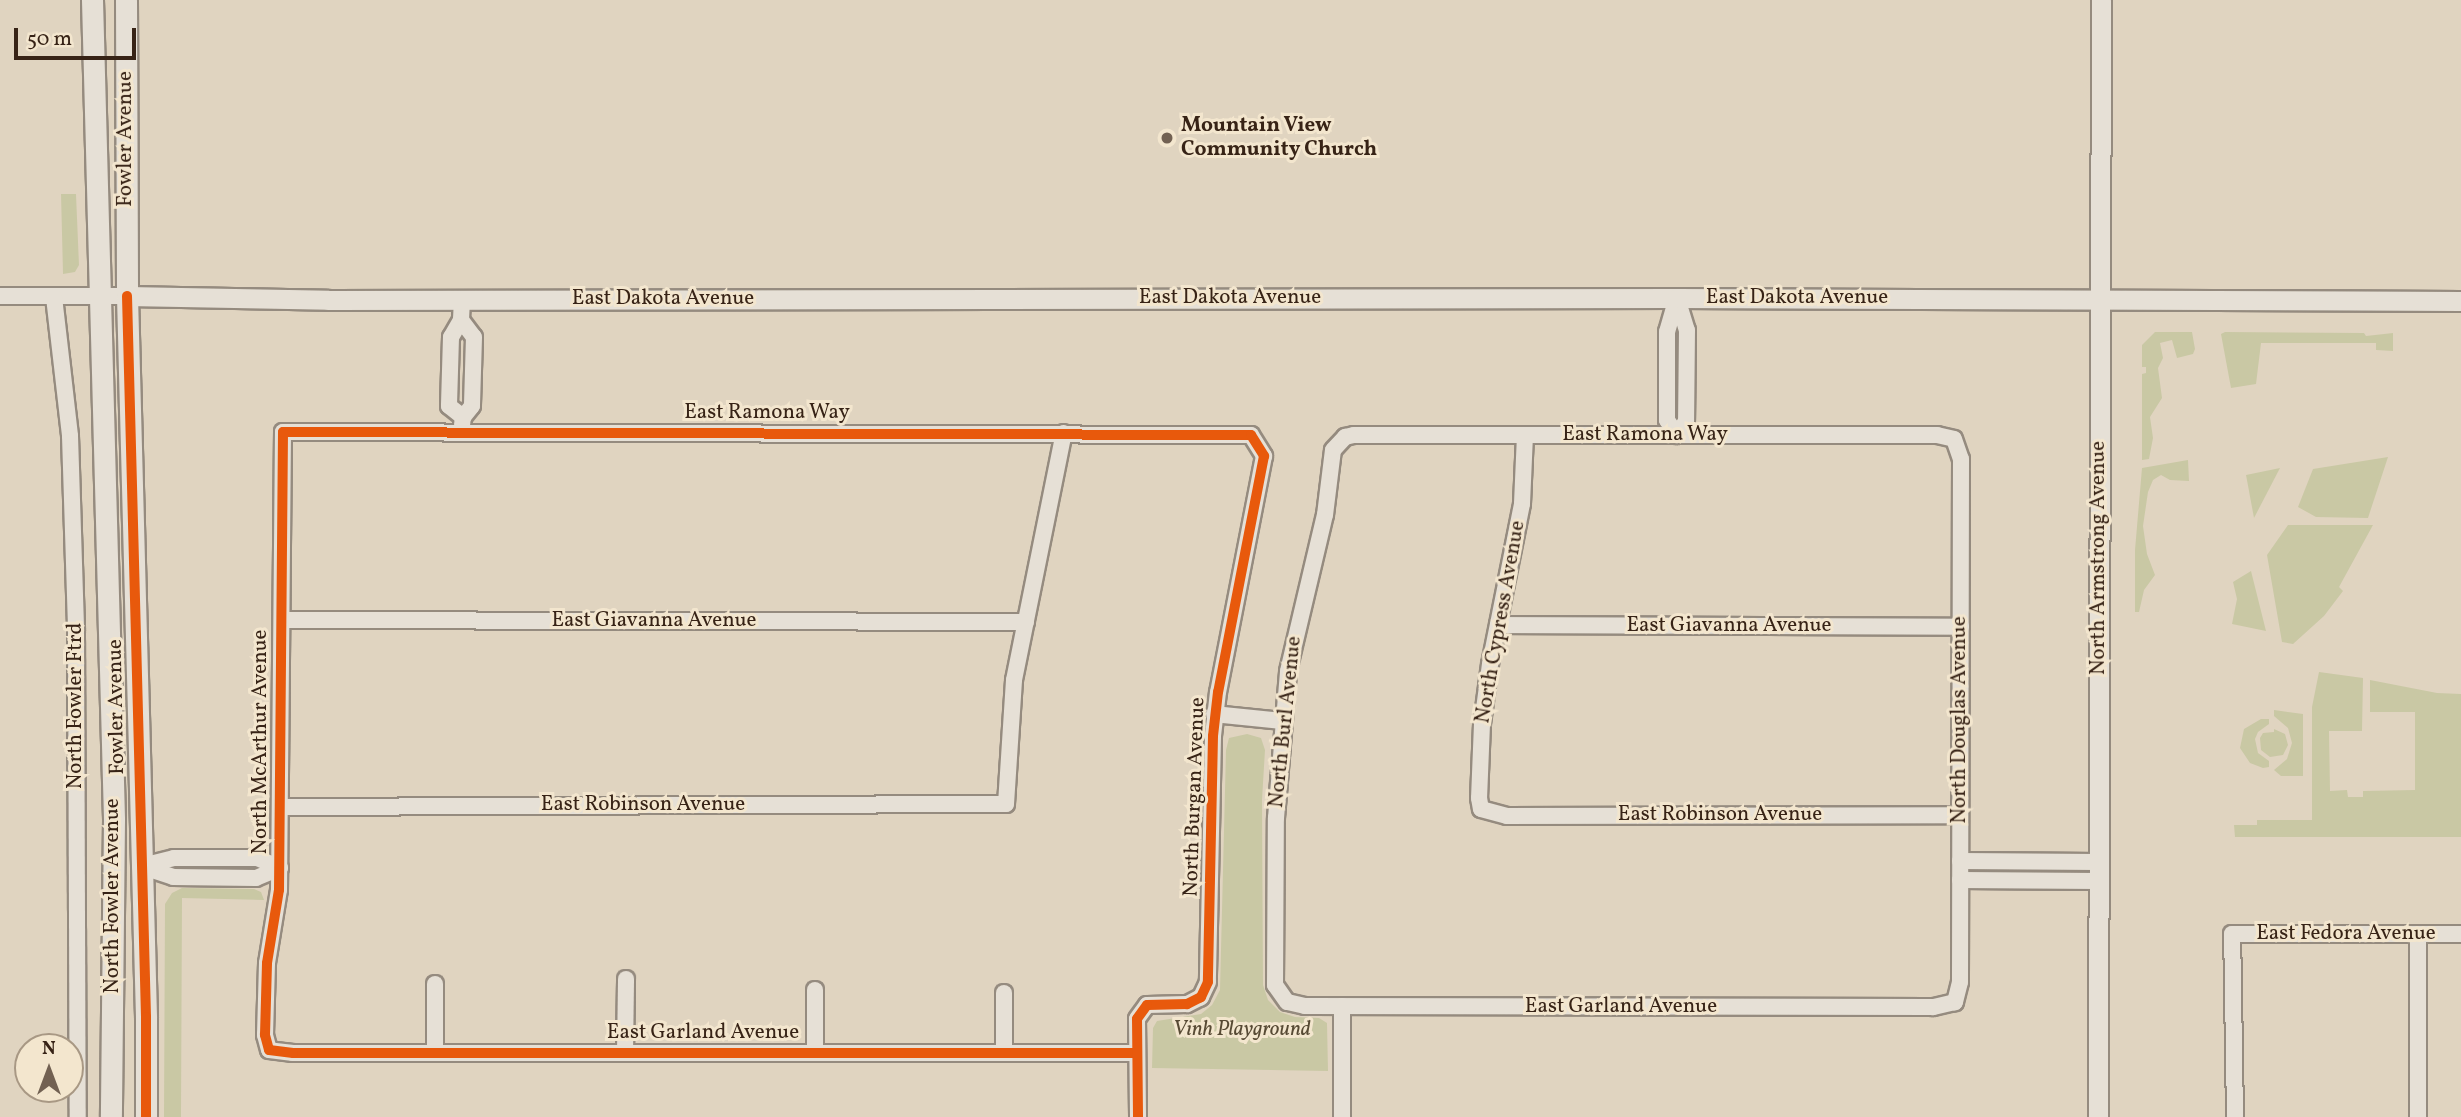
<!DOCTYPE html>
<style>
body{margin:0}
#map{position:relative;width:2461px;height:1117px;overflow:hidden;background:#e0d4c0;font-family:Vollkorn,serif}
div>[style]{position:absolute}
.green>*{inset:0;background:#c9c8a4}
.roads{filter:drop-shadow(2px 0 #958b7f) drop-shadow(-2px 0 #958b7f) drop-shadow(0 2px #958b7f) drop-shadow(0 -2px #958b7f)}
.minor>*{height:16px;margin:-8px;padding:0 8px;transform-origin:8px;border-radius:8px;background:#e6e0d6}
.tertiary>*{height:19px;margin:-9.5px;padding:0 9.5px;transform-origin:9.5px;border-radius:9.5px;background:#e6e0d6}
.secondary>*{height:21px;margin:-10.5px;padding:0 10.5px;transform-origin:10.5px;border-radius:10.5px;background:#e6e0d6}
.cycleway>*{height:10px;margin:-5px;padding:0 5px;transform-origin:5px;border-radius:5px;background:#e8590c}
.dots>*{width:19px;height:19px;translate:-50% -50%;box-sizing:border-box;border:4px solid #f3e6ce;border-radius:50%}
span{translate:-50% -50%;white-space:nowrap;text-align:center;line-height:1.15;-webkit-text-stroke:6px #f3e6ce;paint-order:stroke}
.poi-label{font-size:21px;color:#372316;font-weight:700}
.left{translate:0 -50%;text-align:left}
.street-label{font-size:21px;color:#372316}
.park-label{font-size:21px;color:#574a34;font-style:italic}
.north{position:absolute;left:14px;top:1033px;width:70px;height:70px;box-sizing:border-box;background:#f3e6ce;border:2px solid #a89884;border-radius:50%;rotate:0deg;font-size:19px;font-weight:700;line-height:28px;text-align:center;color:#372316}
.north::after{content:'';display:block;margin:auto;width:24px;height:32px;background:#726152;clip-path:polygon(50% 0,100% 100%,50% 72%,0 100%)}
.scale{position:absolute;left:14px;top:28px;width:122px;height:32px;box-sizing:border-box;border:4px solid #372316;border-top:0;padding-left:9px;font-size:21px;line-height:24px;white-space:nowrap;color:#372316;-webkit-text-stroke:5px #f3e6ce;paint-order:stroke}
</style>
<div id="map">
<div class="green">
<i style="clip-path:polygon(61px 194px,76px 194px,79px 265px,75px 272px,63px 274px)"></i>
<i style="clip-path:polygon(2155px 332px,2192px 332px,2195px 349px,2193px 354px,2177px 358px,2172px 340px,2160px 343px,2163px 358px,2158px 368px,2162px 398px,2150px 417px,2153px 438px,2149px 459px,2142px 460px,2142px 374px,2146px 373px,2146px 367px,2142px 367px,2142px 345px)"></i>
<i style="clip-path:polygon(2225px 332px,2364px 333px,2366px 336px,2393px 333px,2393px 351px,2376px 350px,2376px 343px,2261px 343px,2256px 384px,2231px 388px,2221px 334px)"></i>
<i style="clip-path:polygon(2388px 457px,2368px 518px,2316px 517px,2298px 507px,2313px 469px)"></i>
<i style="clip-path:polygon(2188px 460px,2189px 481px,2170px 480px,2161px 475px,2153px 480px,2148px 492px,2143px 526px,2147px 554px,2155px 575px,2144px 590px,2139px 612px,2135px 612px,2135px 550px,2142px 468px)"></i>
<i style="clip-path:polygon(2280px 468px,2254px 518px,2246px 475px)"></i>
<i style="clip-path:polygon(2288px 525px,2373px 525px,2339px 587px,2343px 591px,2324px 616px,2293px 644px,2282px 642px,2267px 555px)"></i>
<i style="clip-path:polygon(2251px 571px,2266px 631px,2232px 624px,2237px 599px,2233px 582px)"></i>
<i style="clip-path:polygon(2319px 672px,2363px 678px,2362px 731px,2329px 731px,2330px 791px,2347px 790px,2348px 797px,2363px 797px,2363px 791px,2415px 790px,2415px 712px,2370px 712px,2370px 680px,2437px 693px,2461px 694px,2461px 837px,2235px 837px,2234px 825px,2257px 825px,2257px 820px,2312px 820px,2312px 707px)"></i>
<i style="clip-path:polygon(2274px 710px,2303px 714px,2303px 776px,2281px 776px,2274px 770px,2287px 759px,2292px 743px,2288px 728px,2274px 716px)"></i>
<i style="clip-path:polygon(2261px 719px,2269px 719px,2269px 724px,2258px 732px,2255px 739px,2258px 753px,2269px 761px,2269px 767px,2263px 768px,2250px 763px,2240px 748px,2244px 729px)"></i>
<i style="clip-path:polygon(2274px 729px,2285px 734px,2288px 745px,2283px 755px,2270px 757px,2261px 750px,2260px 738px,2263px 733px,2274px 732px)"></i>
<i style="clip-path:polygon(1247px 734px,1261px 738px,1265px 750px,1262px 800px,1263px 985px,1268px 1000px,1280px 1012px,1295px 1017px,1319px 1018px,1327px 1023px,1328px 1071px,1152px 1068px,1153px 1028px,1157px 1021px,1201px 1014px,1212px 1005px,1220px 990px,1226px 750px,1229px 738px)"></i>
<i style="clip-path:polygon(182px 888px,254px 889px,261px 892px,264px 900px,182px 898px,181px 1117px,164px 1117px,165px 904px,172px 893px)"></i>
</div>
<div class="roads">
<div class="minor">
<i style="left:0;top:296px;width:127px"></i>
<i style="left:54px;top:297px;width:140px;rotate:83.4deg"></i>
<i style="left:70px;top:436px;width:195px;rotate:88.2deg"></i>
<i style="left:76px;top:631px;width:486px;rotate:89.8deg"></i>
<i style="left:1677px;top:298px;width:34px;rotate:73deg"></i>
<i style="left:1687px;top:330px;width:91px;rotate:90.6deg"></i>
<i style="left:1686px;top:421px;width:17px;rotate:123deg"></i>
<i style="left:1677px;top:435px;width:18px;rotate:-124deg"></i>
<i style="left:1667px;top:420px;width:88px;rotate:-90deg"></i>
<i style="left:1667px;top:332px;width:35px;rotate:-74deg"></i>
<i style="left:462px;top:300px;width:20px;rotate:93deg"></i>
<i style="left:461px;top:320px;width:20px;rotate:120deg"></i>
<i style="left:451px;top:337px;width:69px;rotate:91.7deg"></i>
<i style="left:449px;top:406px;width:18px;rotate:38deg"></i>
<i style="left:461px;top:320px;width:21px;rotate:53deg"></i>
<i style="left:474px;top:337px;width:69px;rotate:91.7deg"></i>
<i style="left:472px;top:406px;width:14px;rotate:129deg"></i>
<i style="left:463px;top:417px;width:8px;rotate:97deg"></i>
<i style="left:1354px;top:435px;width:583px"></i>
<i style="left:1937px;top:435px;width:17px;rotate:13deg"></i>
<i style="left:1954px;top:439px;width:21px;rotate:71deg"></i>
<i style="left:1961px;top:459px;width:523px;rotate:90.11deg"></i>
<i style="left:1960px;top:982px;width:21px;rotate:104deg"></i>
<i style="left:1955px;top:1002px;width:23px;rotate:167deg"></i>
<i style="left:1933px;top:1007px;width:628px;rotate:-179.91deg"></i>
<i style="left:1305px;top:1006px;width:18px;rotate:-167deg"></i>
<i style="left:1287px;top:1002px;width:21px;rotate:-125deg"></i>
<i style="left:1275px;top:985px;width:167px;rotate:-89.7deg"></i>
<i style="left:1276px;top:818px;width:147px;rotate:-85.3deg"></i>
<i style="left:1288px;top:671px;width:160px;rotate:-76.7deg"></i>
<i style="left:1325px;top:515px;width:65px;rotate:-83deg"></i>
<i style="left:1333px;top:450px;width:18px;rotate:-47deg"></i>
<i style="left:1345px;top:437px;width:9px;rotate:-13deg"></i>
<i style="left:1525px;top:435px;width:69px;rotate:92.5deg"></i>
<i style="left:1522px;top:504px;width:163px;rotate:101.3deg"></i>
<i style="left:1490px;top:664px;width:61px;rotate:97.6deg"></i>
<i style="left:1482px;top:724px;width:74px;rotate:92.3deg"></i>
<i style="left:1479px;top:798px;width:11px;rotate:80deg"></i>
<i style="left:1481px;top:809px;width:27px;rotate:15deg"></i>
<i style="left:1507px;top:816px;width:452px;rotate:-0.1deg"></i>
<i style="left:282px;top:620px;width:744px;rotate:0.15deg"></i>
<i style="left:1498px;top:625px;width:463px;rotate:0.2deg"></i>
<i style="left:1214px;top:714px;width:68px;rotate:5.9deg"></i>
<i style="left:280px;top:807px;width:726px;rotate:-0.24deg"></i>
<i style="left:1006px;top:804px;width:124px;rotate:-86.3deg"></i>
<i style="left:1014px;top:680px;width:252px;rotate:-78.6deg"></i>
<i style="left:1960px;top:861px;width:138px;rotate:0.4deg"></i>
<i style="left:140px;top:866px;width:35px;rotate:18deg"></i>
<i style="left:173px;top:877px;width:83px;rotate:0.7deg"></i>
<i style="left:256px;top:878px;width:26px;rotate:-23deg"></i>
<i style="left:142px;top:866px;width:33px;rotate:-14deg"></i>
<i style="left:174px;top:858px;width:83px"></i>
<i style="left:257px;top:858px;width:25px;rotate:23deg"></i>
<i style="left:1960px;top:880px;width:138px;rotate:0.4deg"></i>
<i style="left:2418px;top:934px;width:183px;rotate:90deg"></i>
<i style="left:435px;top:984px;width:69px;rotate:90deg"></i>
<i style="left:625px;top:1053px;width:74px;rotate:-89.2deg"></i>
<i style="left:815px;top:1053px;width:63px;rotate:-90deg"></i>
<i style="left:1004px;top:1053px;width:60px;rotate:-90deg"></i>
<i style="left:1137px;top:1053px;width:844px;rotate:180deg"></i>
<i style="left:293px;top:1053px;width:24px;rotate:-173deg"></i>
<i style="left:269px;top:1050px;width:16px;rotate:-105deg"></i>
<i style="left:265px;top:1035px;width:72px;rotate:-88.4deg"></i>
<i style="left:267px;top:963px;width:74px;rotate:-80.7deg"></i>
<i style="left:279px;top:890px;width:458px;rotate:-89.5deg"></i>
<i style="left:283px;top:432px;width:968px;rotate:0.18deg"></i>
<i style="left:1251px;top:435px;width:25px;rotate:58deg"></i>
<i style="left:1264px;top:456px;width:240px;rotate:101deg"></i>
<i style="left:1218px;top:692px;width:44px;rotate:96.5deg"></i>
<i style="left:1213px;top:736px;width:246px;rotate:91.2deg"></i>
<i style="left:1208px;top:982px;width:17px;rotate:115deg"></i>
<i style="left:1201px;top:997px;width:16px;rotate:153deg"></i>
<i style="left:1187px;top:1004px;width:40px;rotate:178.6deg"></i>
<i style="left:1147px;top:1005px;width:17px;rotate:126deg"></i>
<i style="left:1137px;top:1019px;width:98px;rotate:89.4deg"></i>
<i style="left:1342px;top:1117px;width:111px;rotate:-90deg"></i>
<i style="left:2235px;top:1117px;width:183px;rotate:-90.9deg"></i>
<i style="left:2232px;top:934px;width:229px"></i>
</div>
<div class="tertiary">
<i style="left:127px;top:296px;width:201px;rotate:1.1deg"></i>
<i style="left:328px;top:300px;width:1349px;rotate:-0.08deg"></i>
<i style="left:1677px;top:298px;width:784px;rotate:0.22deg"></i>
<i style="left:2098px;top:1117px;width:1117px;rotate:-89.85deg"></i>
</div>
<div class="secondary">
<i style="left:92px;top:0;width:820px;rotate:88.46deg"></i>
<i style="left:114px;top:820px;width:297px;rotate:90.6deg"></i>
<i style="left:126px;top:0;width:296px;rotate:89.8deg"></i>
<i style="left:127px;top:296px;width:721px;rotate:88.49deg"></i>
<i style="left:146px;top:1017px;width:100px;rotate:90deg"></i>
</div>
</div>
<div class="cycleway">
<i style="left:127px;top:296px;width:721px;rotate:88.49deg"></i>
<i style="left:146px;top:1017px;width:100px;rotate:90deg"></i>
<i style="left:1137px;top:1053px;width:844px;rotate:180deg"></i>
<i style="left:293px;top:1053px;width:24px;rotate:-173deg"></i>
<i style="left:269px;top:1050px;width:16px;rotate:-105deg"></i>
<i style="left:265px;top:1035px;width:72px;rotate:-88.4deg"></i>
<i style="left:267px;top:963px;width:74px;rotate:-80.7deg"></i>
<i style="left:279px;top:890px;width:458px;rotate:-89.5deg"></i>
<i style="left:283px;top:432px;width:968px;rotate:0.18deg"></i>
<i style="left:1251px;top:435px;width:25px;rotate:58deg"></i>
<i style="left:1264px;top:456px;width:240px;rotate:101deg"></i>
<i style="left:1218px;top:692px;width:44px;rotate:96.5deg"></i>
<i style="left:1213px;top:736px;width:246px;rotate:91.2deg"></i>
<i style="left:1208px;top:982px;width:17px;rotate:115deg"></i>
<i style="left:1201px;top:997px;width:16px;rotate:153deg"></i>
<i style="left:1187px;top:1004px;width:40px;rotate:178.6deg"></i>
<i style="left:1147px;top:1005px;width:17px;rotate:126deg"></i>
<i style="left:1137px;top:1019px;width:98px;rotate:89.4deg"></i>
</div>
<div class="dots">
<i style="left:1167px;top:138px;background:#726152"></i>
</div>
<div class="poi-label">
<span class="left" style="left:1181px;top:138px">Mountain View<br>Community Church</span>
</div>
<div class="street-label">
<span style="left:126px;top:139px;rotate:-90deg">Fowler Avenue</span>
<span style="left:1230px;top:298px">East Dakota Avenue</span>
<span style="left:1797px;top:298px">East Dakota Avenue</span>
<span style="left:663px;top:299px">East Dakota Avenue</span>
<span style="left:767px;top:413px">East Ramona Way</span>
<span style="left:1645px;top:435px">East Ramona Way</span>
<span style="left:2099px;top:558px;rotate:-90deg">North Armstrong Avenue</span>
<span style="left:654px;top:621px">East Giavanna Avenue</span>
<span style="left:1501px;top:622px;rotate:-80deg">North Cypress Avenue</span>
<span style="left:1729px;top:626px">East Giavanna Avenue</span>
<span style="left:76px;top:706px;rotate:-90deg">North Fowler Ftrd</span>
<span style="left:117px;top:707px;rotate:-91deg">Fowler Avenue</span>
<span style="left:1960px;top:720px;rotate:-90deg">North Douglas Avenue</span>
<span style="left:1286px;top:722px;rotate:-84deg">North Burl Avenue</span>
<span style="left:261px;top:742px;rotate:-90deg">North McArthur Avenue</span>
<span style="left:1195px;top:797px;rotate:-88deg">North Burgan Avenue</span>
<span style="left:643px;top:805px">East Robinson Avenue</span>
<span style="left:1720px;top:815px">East Robinson Avenue</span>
<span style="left:113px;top:896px;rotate:-90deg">North Fowler Avenue</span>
<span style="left:2346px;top:934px">East Fedora Avenue</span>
<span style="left:1621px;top:1007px">East Garland Avenue</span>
<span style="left:703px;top:1033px">East Garland Avenue</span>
</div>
<div class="park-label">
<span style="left:1242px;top:1030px">Vinh Playground</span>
</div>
<div class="north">N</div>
<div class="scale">50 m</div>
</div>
